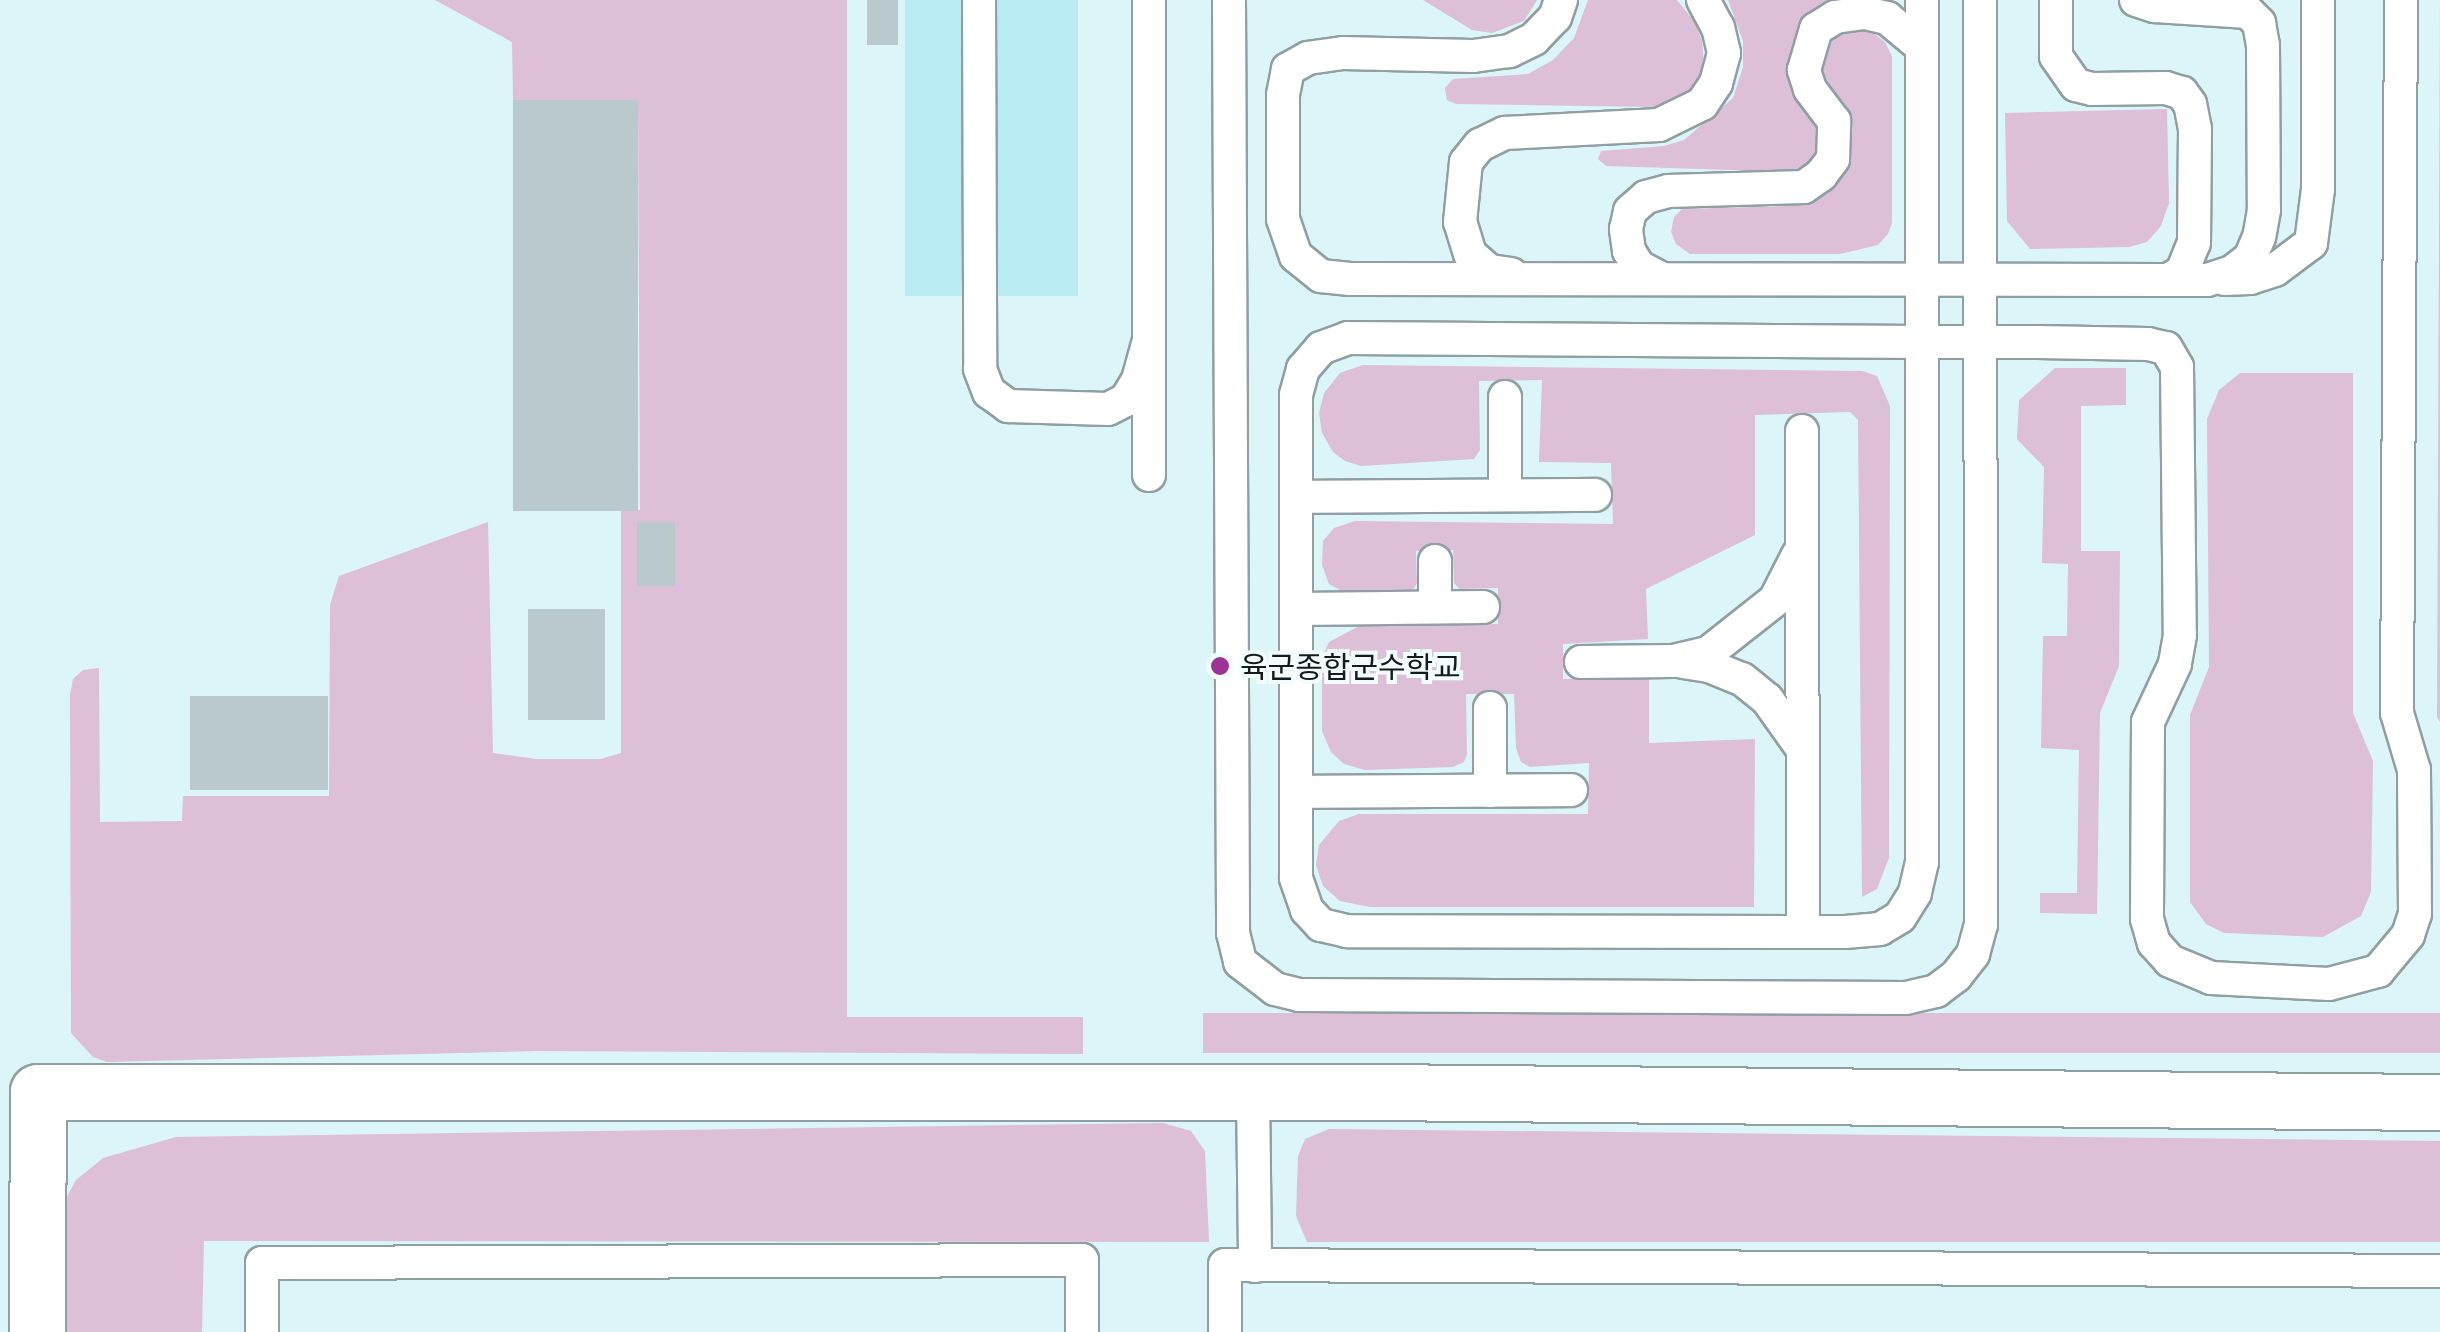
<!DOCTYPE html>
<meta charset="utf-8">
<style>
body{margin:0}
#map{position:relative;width:2440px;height:1332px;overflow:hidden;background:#f0fcfe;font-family:Lato,"Noto Sans KR",sans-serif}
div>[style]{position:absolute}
.built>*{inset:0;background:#dbf5f8;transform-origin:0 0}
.green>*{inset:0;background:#ddbfd8;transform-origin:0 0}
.water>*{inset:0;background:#b9ebf2;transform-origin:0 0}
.building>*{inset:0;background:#bacacc;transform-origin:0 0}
.roads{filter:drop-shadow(2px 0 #909fa1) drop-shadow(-2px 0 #909fa1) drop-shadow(0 2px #909fa1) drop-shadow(0 -2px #909fa1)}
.lane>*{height:32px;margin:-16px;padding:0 16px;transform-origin:16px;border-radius:16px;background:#fff}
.street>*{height:55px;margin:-27.5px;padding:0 27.5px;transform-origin:27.5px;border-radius:27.5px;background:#fff}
.dots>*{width:28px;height:28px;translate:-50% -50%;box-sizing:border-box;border:5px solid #f0fcfe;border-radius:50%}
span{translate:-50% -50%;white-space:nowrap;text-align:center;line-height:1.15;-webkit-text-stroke:8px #f0fcfe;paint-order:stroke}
.poi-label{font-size:30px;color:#151b1c}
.left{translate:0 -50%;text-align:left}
</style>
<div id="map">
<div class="built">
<i style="left:0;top:0;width:2440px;height:1332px"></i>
</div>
<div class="green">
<i style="clip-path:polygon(435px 0,847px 0,847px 1017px,1083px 1017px,1083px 1054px,537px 1051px,107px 1062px,93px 1057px,71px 1033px,70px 695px,73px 679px,83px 670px,99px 668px,100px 822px,182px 821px,183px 796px,329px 796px,330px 605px,339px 576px,488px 522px,493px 753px,536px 759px,601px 759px,621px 753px,621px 511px,640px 510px,638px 101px,513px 100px,512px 42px)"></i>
<i style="clip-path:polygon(1423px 0,1537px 0,1524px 21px,1492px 33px,1472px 30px)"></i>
<i style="clip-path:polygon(1588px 0,1677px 0,1694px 21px,1702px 40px,1704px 65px,1698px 86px,1675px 103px,1656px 107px,1456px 104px,1447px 100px,1445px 88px,1453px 79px,1528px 74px,1553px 60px,1574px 38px)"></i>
<i style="clip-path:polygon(1728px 0,1844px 0,1805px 20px,1793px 42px,1790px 68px,1794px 93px,1817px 126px,1817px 156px,1809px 166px,1795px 172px,1606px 166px,1598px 159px,1601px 151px,1664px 146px,1684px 140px,1733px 98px,1743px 67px,1743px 41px)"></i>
<i style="clip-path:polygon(2440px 0,2440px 722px,2437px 717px)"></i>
<i style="clip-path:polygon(1853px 29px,1871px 31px,1885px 42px,1892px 56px,1892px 223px,1888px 234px,1878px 245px,1840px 254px,1690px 254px,1676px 244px,1671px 232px,1674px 217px,1682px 209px,1791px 206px,1833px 188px,1848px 166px,1853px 124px,1821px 70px,1823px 51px,1836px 36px)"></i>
<i style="clip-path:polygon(2167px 109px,2169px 203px,2161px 226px,2147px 242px,2129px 247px,2030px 249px,2007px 221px,2005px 113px)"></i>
<i style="clip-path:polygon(1363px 365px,1862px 371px,1877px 376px,1890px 406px,1889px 858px,1877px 889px,1862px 897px,1858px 420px,1850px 412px,1755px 415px,1755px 535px,1646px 589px,1648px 639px,1563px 644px,1563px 679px,1649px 677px,1649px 743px,1755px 739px,1754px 907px,1370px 907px,1340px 901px,1323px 886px,1316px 865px,1319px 845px,1339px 821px,1359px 814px,1588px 814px,1589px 763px,1530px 767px,1521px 762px,1516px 748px,1514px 694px,1466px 694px,1467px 754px,1464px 762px,1453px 767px,1365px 770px,1344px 764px,1331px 752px,1322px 731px,1322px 658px,1329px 642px,1361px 625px,1498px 624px,1498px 588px,1460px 589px,1454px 583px,1453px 550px,1416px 551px,1417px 583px,1412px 592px,1342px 591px,1329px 584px,1322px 565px,1323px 541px,1334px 528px,1355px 521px,1613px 524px,1611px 463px,1539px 462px,1542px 380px,1479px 381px,1480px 450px,1474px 459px,1361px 466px,1345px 461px,1333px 452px,1322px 433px,1319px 413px,1324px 393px,1340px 373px)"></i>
<i style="clip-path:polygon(2055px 368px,2126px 368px,2126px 405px,2081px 406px,2081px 551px,2120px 551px,2119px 666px,2100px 713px,2097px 914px,2040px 913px,2040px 893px,2077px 893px,2079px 750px,2041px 748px,2043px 636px,2067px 636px,2068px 564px,2042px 563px,2044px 467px,2017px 439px,2019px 400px)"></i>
<i style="clip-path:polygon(2240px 373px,2353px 373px,2353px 713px,2373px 761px,2371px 892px,2361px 916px,2323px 937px,2224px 933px,2206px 924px,2190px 902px,2190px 715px,2209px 667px,2207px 419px,2219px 390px)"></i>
<i style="left:1203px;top:1013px;width:1237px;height:40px"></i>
<i style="clip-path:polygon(1163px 1123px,1191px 1131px,1205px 1151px,1209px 1242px,204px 1241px,202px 1332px,57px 1332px,59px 1211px,76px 1180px,103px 1158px,176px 1137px)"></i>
<i style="clip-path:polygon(1329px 1129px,2440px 1141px,2440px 1242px,1307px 1242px,1296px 1216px,1298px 1156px,1305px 1139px)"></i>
</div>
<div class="water">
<i style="left:905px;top:0;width:173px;height:296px"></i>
</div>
<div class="building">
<i style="left:867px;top:0;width:31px;height:45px"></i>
<i style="left:513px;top:100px;width:125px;height:411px"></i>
<i style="left:637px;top:522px;width:38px;height:64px"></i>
<i style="left:528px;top:609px;width:77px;height:111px"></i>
<i style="left:190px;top:696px;width:138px;height:94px"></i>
</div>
<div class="roads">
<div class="lane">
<i style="left:979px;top:0;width:369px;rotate:89.8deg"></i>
<i style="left:980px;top:369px;width:25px;rotate:69deg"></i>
<i style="left:989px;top:392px;width:24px;rotate:36deg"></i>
<i style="left:1008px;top:406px;width:100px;rotate:1.7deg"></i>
<i style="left:1108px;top:409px;width:20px;rotate:-27deg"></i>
<i style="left:1126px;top:400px;width:23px;rotate:-59deg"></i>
<i style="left:1138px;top:380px;width:41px;rotate:-74.6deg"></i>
<i style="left:1149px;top:0;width:475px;rotate:90deg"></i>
<i style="left:1229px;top:0;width:933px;rotate:89.75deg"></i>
<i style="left:1233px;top:933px;width:30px;rotate:76deg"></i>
<i style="left:1240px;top:962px;width:44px;rotate:37.6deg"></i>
<i style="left:1275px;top:989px;width:25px;rotate:14deg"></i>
<i style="left:1299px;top:995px;width:607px;rotate:0.28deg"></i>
<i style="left:1906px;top:998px;width:31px;rotate:-13deg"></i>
<i style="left:1936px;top:991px;width:25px;rotate:-37deg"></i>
<i style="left:1956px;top:976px;width:28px;rotate:-52deg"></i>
<i style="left:1973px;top:954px;width:30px;rotate:-75deg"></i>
<i style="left:1981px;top:925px;width:925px;rotate:-90.06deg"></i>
<i style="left:1561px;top:0;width:18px;rotate:109deg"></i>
<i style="left:1555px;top:17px;width:30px;rotate:134deg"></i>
<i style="left:1534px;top:39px;width:28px;rotate:154deg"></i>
<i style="left:1509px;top:51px;width:36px;rotate:172deg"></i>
<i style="left:1473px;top:56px;width:130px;rotate:-178.7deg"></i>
<i style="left:1343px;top:53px;width:35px;rotate:172deg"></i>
<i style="left:1308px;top:58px;width:23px;rotate:151deg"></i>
<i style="left:1288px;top:69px;width:26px;rotate:101deg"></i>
<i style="left:1283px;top:95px;width:124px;rotate:90deg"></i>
<i style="left:1283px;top:219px;width:39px;rotate:71deg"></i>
<i style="left:1296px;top:256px;width:32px;rotate:39deg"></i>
<i style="left:1321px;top:276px;width:29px;rotate:6deg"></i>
<i style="left:1350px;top:279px;width:818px;rotate:0.07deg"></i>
<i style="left:2168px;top:280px;width:16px;rotate:-30deg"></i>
<i style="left:2182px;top:272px;width:31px;rotate:-68deg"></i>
<i style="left:2194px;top:243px;width:114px;rotate:-89.5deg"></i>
<i style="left:2195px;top:129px;width:25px;rotate:-101deg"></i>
<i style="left:2190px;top:104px;width:14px;rotate:-126deg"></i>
<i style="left:2182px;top:93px;width:17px;rotate:-163deg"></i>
<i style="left:2166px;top:88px;width:74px;rotate:179.2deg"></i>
<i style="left:2092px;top:89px;width:16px;rotate:-166deg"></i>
<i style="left:2076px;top:85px;width:35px;rotate:-125deg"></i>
<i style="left:2056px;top:56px;width:56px;rotate:-90deg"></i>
<i style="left:1922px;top:0;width:862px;rotate:90deg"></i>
<i style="left:1922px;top:862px;width:32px;rotate:103deg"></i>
<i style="left:1915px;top:893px;width:28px;rotate:122deg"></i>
<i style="left:1900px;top:917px;width:23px;rotate:149deg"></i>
<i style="left:1880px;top:929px;width:35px;rotate:175deg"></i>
<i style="left:1845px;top:932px;width:498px;rotate:-179.9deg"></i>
<i style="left:1347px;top:931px;width:27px;rotate:-167deg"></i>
<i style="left:1321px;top:925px;width:21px;rotate:-133deg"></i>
<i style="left:1307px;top:910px;width:34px;rotate:-109deg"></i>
<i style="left:1296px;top:878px;width:483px;rotate:-90deg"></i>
<i style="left:1296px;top:395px;width:27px;rotate:-75deg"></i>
<i style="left:1303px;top:369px;width:28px;rotate:-49deg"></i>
<i style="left:1321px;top:348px;width:29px;rotate:-20deg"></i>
<i style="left:1348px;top:338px;width:574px;rotate:0.4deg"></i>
<i style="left:1922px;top:342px;width:116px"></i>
<i style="left:2038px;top:342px;width:110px;rotate:1deg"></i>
<i style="left:2148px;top:344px;width:18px;rotate:13deg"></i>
<i style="left:2166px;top:348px;width:22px;rotate:60deg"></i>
<i style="left:2177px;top:367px;width:268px;rotate:89.4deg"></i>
<i style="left:2180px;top:635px;width:29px;rotate:100deg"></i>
<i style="left:2175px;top:664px;width:64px;rotate:115deg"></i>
<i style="left:2148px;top:722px;width:197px;rotate:90.3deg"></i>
<i style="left:2147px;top:919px;width:25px;rotate:74deg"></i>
<i style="left:2154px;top:943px;width:24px;rotate:48deg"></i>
<i style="left:2170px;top:961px;width:44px;rotate:22.5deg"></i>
<i style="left:2211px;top:978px;width:118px;rotate:2.9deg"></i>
<i style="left:2329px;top:984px;width:51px;rotate:-14.9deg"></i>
<i style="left:2378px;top:971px;width:47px;rotate:-50.2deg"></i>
<i style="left:2408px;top:935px;width:22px;rotate:-72deg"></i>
<i style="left:2415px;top:914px;width:144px;rotate:-90.4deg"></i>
<i style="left:2414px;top:770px;width:59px;rotate:-106.6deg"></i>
<i style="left:2397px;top:713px;width:713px;rotate:-89.68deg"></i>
<i style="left:2136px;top:0;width:20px;rotate:18deg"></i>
<i style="left:2155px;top:6px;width:93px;rotate:3.7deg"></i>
<i style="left:2248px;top:12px;width:16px;rotate:45deg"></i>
<i style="left:2259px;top:23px;width:22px;rotate:80deg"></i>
<i style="left:2263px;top:45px;width:165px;rotate:89.7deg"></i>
<i style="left:2264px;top:210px;width:27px;rotate:100deg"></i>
<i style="left:2259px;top:237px;width:23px;rotate:113deg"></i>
<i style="left:2250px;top:258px;width:23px;rotate:142deg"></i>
<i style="left:2232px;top:272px;width:26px;rotate:162deg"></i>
<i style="left:2207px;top:280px;width:39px;rotate:180deg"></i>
<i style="left:1511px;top:274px;width:22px;rotate:-172deg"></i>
<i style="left:1489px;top:271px;width:25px;rotate:-138deg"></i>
<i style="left:1470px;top:254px;width:34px;rotate:-107deg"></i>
<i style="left:1460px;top:222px;width:60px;rotate:-84.3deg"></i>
<i style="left:1466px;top:162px;width:22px;rotate:-51deg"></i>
<i style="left:1480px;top:145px;width:28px;rotate:-26deg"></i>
<i style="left:1505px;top:133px;width:154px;rotate:-3deg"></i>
<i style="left:1659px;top:125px;width:48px;rotate:-26deg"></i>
<i style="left:1702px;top:104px;width:25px;rotate:-56deg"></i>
<i style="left:1716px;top:83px;width:31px;rotate:-75deg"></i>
<i style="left:1724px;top:53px;width:26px;rotate:-103deg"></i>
<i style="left:1718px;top:28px;width:32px;rotate:-118deg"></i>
<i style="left:1662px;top:279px;width:26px;rotate:-152deg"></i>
<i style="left:1639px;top:267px;width:19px;rotate:-122deg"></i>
<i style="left:1629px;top:251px;width:22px;rotate:-98deg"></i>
<i style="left:1626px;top:229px;width:18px;rotate:-77deg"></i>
<i style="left:1630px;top:211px;width:21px;rotate:-41deg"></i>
<i style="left:1646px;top:197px;width:23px;rotate:-15deg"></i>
<i style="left:1668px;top:191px;width:136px;rotate:-1.7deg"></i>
<i style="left:1804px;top:187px;width:21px;rotate:-35deg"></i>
<i style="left:1821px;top:175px;width:20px;rotate:-53deg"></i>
<i style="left:1833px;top:159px;width:38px;rotate:-88deg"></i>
<i style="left:1834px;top:121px;width:40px;rotate:-127deg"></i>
<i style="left:1810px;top:89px;width:20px;rotate:-108deg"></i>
<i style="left:1804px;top:70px;width:43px;rotate:-73.7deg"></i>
<i style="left:1816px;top:29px;width:22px;rotate:-32deg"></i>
<i style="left:1835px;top:17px;width:30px;rotate:-8deg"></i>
<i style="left:1865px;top:13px;width:23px;rotate:13deg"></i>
<i style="left:1887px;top:18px;width:45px;rotate:39.6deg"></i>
<i style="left:2225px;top:279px;width:25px;rotate:-2deg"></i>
<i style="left:2250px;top:278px;width:26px;rotate:-18deg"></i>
<i style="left:2275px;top:270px;width:45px;rotate:-36.9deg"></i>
<i style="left:2311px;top:243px;width:54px;rotate:-82.6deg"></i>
<i style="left:2318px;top:189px;width:189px;rotate:-90deg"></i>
<i style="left:1505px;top:397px;width:98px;rotate:90deg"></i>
<i style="left:1802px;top:431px;width:501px;rotate:89.89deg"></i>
<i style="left:1296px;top:497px;width:299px;rotate:-0.4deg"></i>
<i style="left:1435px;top:561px;width:46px;rotate:90deg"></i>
<i style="left:1296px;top:609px;width:187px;rotate:-0.6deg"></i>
<i style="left:1581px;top:662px;width:92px;rotate:-0.6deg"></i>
<i style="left:1673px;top:661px;width:36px;rotate:-13deg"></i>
<i style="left:1708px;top:653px;width:85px;rotate:-38.3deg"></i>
<i style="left:1775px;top:600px;width:51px;rotate:-62.9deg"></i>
<i style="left:1683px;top:662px;width:26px;rotate:9deg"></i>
<i style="left:1709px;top:666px;width:35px;rotate:22deg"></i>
<i style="left:1742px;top:679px;width:32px;rotate:39deg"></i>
<i style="left:1767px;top:699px;width:60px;rotate:54.5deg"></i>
<i style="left:1490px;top:708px;width:83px;rotate:90deg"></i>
<i style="left:1296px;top:792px;width:275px;rotate:-0.4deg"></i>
<i style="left:1253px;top:1092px;width:174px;rotate:89.3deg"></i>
<i style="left:262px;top:1332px;width:69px;rotate:-90deg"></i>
<i style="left:262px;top:1263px;width:820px;rotate:-0.21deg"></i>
<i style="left:1082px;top:1260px;width:72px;rotate:90deg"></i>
<i style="left:1225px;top:1332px;width:67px;rotate:-90deg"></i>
<i style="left:1225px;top:1265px;width:1215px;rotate:0.28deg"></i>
</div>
<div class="street">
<i style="left:37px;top:1332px;width:240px;rotate:-89.8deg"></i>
<i style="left:38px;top:1092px;width:1335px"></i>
<i style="left:1373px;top:1092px;width:1067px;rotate:0.54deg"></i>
</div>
</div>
<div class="dots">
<i style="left:1220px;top:666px;background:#9d3395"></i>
</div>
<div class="poi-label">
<span class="left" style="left:1240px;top:666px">육군종합군수학교</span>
</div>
</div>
